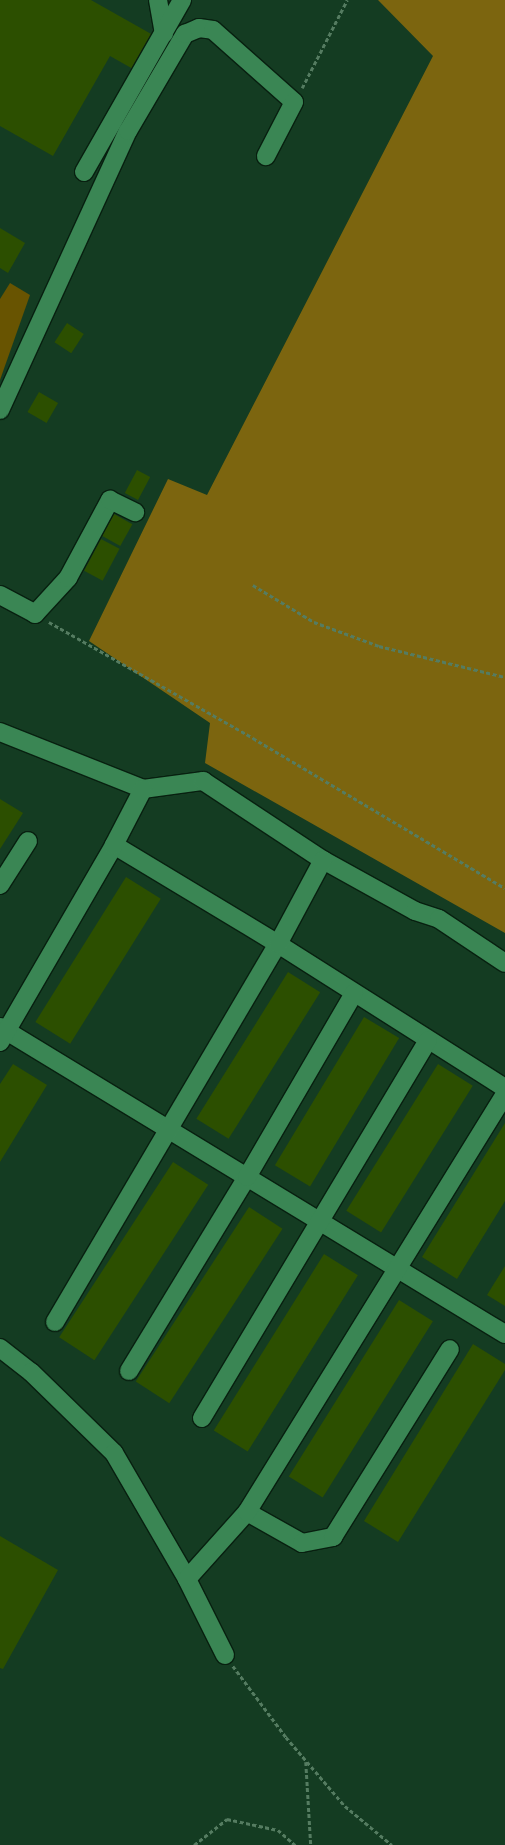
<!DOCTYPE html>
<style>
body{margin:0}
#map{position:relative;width:505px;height:1845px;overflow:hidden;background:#143c22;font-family:"Sofia Sans Condensed",sans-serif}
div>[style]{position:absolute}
.green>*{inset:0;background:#685401}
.forest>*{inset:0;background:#7c650f}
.building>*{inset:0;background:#2c4f00;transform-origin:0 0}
.path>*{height:2.5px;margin-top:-1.25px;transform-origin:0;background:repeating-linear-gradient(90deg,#557c61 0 4px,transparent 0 6.5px)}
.roads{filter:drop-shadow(1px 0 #082010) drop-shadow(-1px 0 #082010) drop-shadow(0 1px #082010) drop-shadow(0 -1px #082010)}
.minor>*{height:18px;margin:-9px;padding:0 9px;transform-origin:9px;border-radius:9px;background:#3a8654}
span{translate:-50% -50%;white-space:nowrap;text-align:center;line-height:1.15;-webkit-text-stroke:5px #143c22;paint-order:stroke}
</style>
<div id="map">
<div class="green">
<i style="clip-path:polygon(10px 283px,30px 295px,0 380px,0 299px)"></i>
</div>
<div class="forest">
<i style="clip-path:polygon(378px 0,505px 0,505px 933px,205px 763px,210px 723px,89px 641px,168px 479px,207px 495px,433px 56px)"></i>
</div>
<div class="building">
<i style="clip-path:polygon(0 0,91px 0,153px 35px,133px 69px,110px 56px,53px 156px,0 126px)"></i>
<i style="clip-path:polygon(0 228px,25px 243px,8px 273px,0 268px)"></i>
<i style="left:67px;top:323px;width:20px;height:23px;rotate:33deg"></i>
<i style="left:39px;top:392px;width:22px;height:23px;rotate:30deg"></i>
<i style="left:137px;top:470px;width:15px;height:26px;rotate:28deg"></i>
<i style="left:114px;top:514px;width:21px;height:25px;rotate:29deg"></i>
<i style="left:101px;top:539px;width:21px;height:36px;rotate:28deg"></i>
<i style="clip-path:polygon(0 799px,23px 813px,0 849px)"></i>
<i style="left:126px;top:877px;width:41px;height:171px;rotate:32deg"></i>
<i style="left:288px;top:972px;width:38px;height:173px;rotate:32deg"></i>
<i style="left:364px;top:1017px;width:41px;height:173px;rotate:31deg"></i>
<i style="clip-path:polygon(13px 1064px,47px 1085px,0 1162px,0 1084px)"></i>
<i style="left:438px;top:1064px;width:41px;height:173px;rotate:32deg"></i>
<i style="clip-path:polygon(505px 1123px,505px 1201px,457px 1279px,422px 1257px)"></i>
<i style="left:173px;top:1162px;width:42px;height:209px;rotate:33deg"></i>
<i style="left:249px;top:1207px;width:40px;height:208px;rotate:33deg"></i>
<i style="left:324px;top:1254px;width:40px;height:208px;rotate:32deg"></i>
<i style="clip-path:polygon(505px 1266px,505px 1306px,487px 1295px)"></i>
<i style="left:399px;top:1300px;width:40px;height:208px;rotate:32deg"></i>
<i style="clip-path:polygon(473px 1344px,505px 1364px,505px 1370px,398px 1542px,364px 1521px)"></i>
<i style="clip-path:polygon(0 1536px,58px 1570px,3px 1669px,0 1668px)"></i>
</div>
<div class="path">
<i style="left:302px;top:88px;width:99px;rotate:-62.9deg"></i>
<i style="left:253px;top:585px;width:71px;rotate:31.2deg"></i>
<i style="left:314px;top:622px;width:69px;rotate:20.3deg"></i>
<i style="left:379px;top:646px;width:130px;rotate:13.8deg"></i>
<i style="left:49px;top:622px;width:235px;rotate:29.6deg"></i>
<i style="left:253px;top:738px;width:293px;rotate:30.8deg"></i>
<i style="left:233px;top:1666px;width:89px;rotate:53.3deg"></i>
<i style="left:286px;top:1737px;width:91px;rotate:49.5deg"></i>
<i style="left:345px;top:1806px;width:61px;rotate:39.7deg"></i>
<i style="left:306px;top:1762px;width:83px;rotate:86.6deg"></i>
<i style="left:194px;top:1845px;width:42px;rotate:-38.2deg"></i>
<i style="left:227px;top:1819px;width:52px;rotate:12.2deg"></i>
<i style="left:278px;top:1830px;width:23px;rotate:41deg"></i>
</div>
<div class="roads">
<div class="minor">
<i style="left:158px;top:0;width:34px;rotate:80deg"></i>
<i style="left:84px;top:172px;width:198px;rotate:-60.3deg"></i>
<i style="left:0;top:410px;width:307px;rotate:-65.4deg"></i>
<i style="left:128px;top:131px;width:113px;rotate:-59.6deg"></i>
<i style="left:185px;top:34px;width:15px;rotate:-23deg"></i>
<i style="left:199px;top:28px;width:14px;rotate:8deg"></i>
<i style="left:213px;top:30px;width:108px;rotate:41.6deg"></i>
<i style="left:294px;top:102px;width:61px;rotate:117.4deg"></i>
<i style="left:0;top:595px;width:40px;rotate:28deg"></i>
<i style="left:35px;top:614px;width:49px;rotate:-47.5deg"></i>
<i style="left:68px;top:578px;width:89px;rotate:-61.7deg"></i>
<i style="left:110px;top:500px;width:28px;rotate:26deg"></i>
<i style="left:0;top:732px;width:154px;rotate:21.7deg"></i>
<i style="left:143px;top:789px;width:61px;rotate:-7.6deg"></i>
<i style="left:203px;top:781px;width:144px;rotate:33.4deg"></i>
<i style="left:323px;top:860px;width:105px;rotate:29deg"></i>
<i style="left:415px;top:911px;width:25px;rotate:18deg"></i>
<i style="left:439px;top:919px;width:79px;rotate:33.7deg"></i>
<i style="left:114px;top:845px;width:192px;rotate:31.1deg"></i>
<i style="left:278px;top:944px;width:269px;rotate:32.4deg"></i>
<i style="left:0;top:885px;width:52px;rotate:-57.5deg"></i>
<i style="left:0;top:1027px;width:591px;rotate:31.3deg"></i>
<i style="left:0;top:1042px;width:228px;rotate:-59.9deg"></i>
<i style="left:114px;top:845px;width:63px;rotate:-62.6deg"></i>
<i style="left:55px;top:1322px;width:439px;rotate:-59.5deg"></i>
<i style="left:278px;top:944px;width:95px;rotate:-61.8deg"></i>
<i style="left:0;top:1348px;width:39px;rotate:38deg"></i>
<i style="left:31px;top:1372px;width:116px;rotate:44.3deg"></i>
<i style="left:114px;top:1453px;width:146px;rotate:59.9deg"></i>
<i style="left:129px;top:1371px;width:227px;rotate:-58.7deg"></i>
<i style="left:247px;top:1177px;width:213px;rotate:-59.8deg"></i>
<i style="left:202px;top:1418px;width:440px;rotate:-59.1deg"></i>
<i style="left:247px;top:1512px;width:63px;rotate:29.4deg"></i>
<i style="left:302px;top:1543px;width:32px;rotate:-11deg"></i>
<i style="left:333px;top:1537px;width:221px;rotate:-58.1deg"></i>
<i style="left:225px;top:1655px;width:85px;rotate:-116.6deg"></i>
<i style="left:187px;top:1579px;width:90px;rotate:-48.2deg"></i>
<i style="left:247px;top:1512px;width:490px;rotate:-58.3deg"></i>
</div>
</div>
</div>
